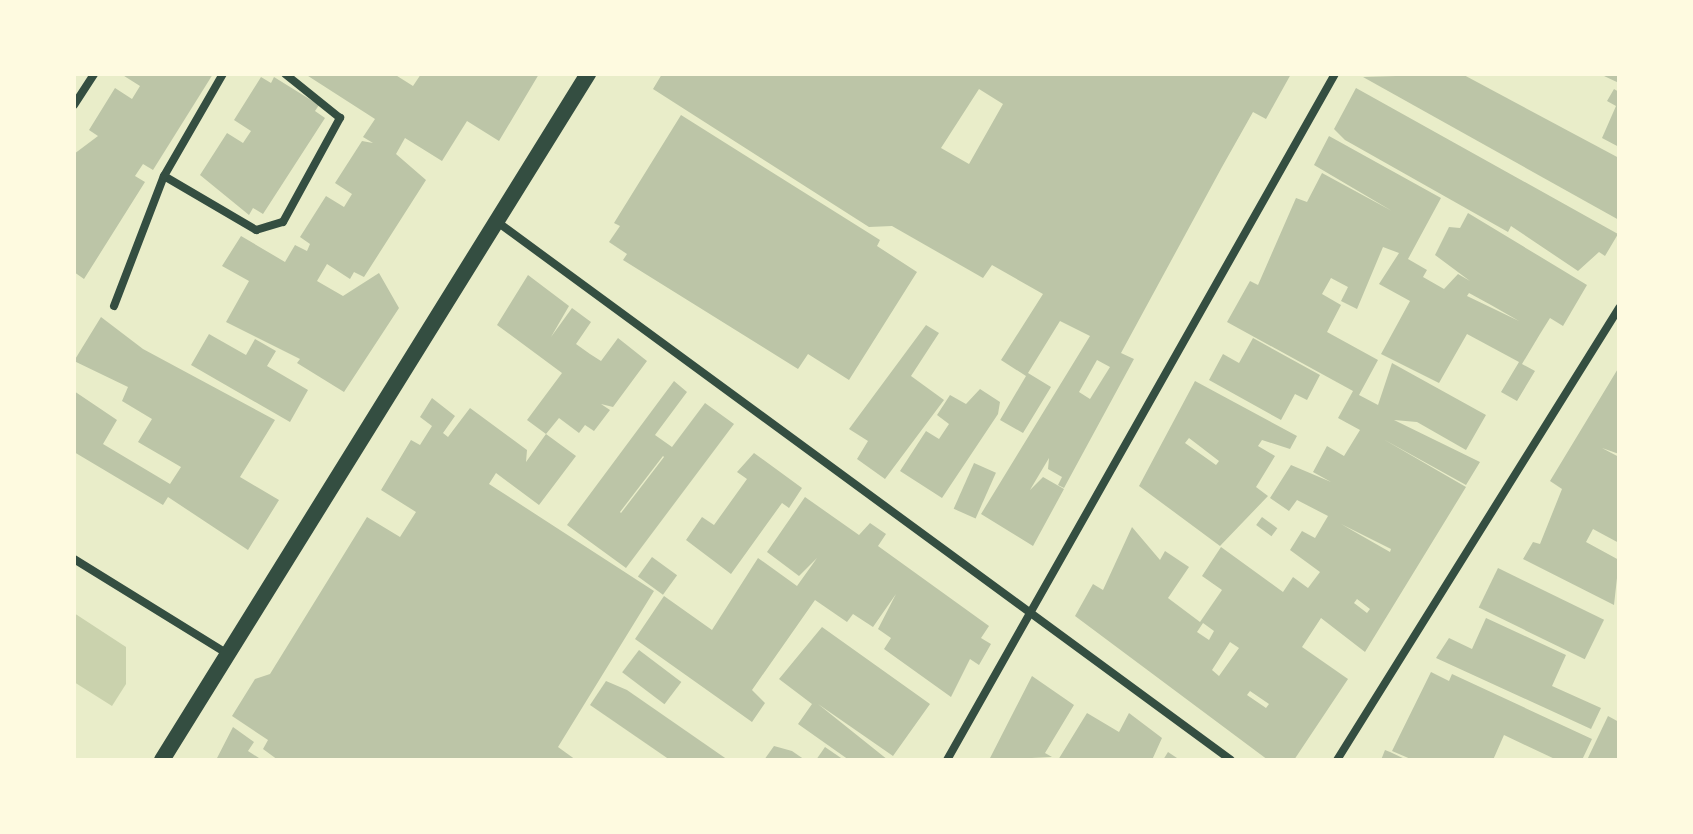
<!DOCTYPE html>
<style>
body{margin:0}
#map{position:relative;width:1693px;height:834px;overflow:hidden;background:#e9edc9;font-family:Ubuntu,sans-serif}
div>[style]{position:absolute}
.green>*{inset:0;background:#cad2ad}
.building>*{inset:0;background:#bcc5a7;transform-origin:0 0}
.minor>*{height:8px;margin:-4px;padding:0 4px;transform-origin:4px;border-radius:4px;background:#344e41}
.secondary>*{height:16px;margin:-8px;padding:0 8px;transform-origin:8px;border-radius:8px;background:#344e41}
span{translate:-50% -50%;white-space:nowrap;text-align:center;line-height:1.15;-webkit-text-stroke:6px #fefae0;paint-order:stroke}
.frame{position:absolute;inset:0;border:76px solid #fefae0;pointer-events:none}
</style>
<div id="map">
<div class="green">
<i style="clip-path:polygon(74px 613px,126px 647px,126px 684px,112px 706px,74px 682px)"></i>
</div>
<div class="building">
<i style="clip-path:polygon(121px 74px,213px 74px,153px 170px,143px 164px,135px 176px,145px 182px,84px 279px,74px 272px,74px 154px,98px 136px,89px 130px,115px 88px,132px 99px,140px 86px)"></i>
<i style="clip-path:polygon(305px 74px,394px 74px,413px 86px,421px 74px,539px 74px,499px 141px,467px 121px,442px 161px,405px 138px,396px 154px,426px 180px,364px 277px,354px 272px,350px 279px,327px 264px,317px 281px,343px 296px,379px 273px,399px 308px,344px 392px,297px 363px,300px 359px,226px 322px,249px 281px,222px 266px,241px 236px,285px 262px,295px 245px,307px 251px,310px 244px,300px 237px,326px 196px,344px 207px,352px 194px,335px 183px,362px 141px,373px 143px,363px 137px,375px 119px)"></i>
<i style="clip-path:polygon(evenodd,662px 74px,1291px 74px,1266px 119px,1253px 112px,1222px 167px,1121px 353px,1134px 359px,1064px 488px,1058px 485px,1062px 477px,1048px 469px,1049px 458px,1030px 490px,1043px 477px,1064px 489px,1033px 546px,981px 514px,1090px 336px,1060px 321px,1028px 373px,1051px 387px,1023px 433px,1000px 420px,1026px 376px,1001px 360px,1043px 294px,992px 265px,983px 278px,892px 226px,869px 227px,653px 89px,662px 74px,979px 89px,1003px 104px,969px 164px,941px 148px,979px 89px,662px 74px,1097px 360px,1110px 367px,1090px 399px,1079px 392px,1097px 360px)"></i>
<i style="clip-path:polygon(1462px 74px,1619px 158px,1619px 220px,1363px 77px)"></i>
<i style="clip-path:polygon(1604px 74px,1619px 74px,1619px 83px,1604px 76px)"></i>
<i style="clip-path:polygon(261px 77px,271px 83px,274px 77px,319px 105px,315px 111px,325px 118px,263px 214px,253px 208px,249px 215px,200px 175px,227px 133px,243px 143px,251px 131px,234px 120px)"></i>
<i style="clip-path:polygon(1356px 88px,1618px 234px,1605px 256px,1599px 252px,1578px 271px,1511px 226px,1508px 232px,1345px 140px,1334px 129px)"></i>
<i style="clip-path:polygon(1614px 89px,1619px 92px,1619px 147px,1602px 138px,1616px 106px,1607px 101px)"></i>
<i style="clip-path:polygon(681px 115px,880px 240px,877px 246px,917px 272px,849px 380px,808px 354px,798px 369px,623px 260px,627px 254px,609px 242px,620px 226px,614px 223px)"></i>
<i style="clip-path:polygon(evenodd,1329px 136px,1441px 198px,1408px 259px,1427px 270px,1423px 277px,1444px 289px,1458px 274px,1470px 281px,1435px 255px,1449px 227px,1460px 228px,1468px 213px,1587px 285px,1563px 326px,1550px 318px,1540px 334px,1522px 364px,1535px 371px,1517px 401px,1501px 392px,1519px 362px,1467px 334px,1439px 383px,1381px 354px,1410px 301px,1379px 284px,1399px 253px,1383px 247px,1357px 309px,1341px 301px,1348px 287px,1331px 278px,1322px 294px,1341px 305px,1327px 332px,1378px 360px,1359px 395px,1378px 405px,1392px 363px,1486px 415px,1466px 450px,1417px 422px,1394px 420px,1480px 462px,1466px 485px,1383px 439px,1466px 487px,1365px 652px,1321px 618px,1302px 647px,1348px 679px,1294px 760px,1268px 760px,1075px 616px,1093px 584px,1103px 590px,1132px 527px,1160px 560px,1165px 551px,1189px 567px,1168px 598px,1200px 622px,1222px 590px,1202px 576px,1221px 547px,1283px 592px,1293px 577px,1308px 588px,1320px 572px,1290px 550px,1302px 531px,1315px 538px,1328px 516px,1297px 500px,1289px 511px,1270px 498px,1291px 465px,1331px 482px,1313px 472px,1327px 446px,1344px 456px,1360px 430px,1338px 418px,1353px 391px,1227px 322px,1250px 281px,1258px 285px,1296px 198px,1307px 202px,1322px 173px,1392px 211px,1314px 165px,1329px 136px,1469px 293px,1491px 305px,1519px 321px,1467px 296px,1469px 293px,1329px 136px,1341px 524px,1391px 549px,1390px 552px,1341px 524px,1329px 136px,1357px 599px,1370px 609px,1367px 613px,1354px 603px,1357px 599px,1329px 136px,1203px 623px,1214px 631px,1209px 640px,1197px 632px,1203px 623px,1329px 136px,1230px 642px,1239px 648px,1219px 676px,1212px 670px,1230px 642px,1329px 136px,1250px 691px,1269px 704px,1266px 708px,1247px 695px,1250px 691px)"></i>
<i style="clip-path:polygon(528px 275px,569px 306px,551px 337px,572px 308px,591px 322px,576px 344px,590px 354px,601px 361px,618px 338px,647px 361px,613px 407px,601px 404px,610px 410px,594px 431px,585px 425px,579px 433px,559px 418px,546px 434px,527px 420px,562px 373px,497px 325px)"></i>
<i style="clip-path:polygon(101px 317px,143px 349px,275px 420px,240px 477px,279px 500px,248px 550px,168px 497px,163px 505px,74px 452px,74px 391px,117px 420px,103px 444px,170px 484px,181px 467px,138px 442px,152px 419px,122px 401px,128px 387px,74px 361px)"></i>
<i style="clip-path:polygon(926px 325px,939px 333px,911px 376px,944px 400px,885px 479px,857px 459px,868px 441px,849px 429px)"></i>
<i style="clip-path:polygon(209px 334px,246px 355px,255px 339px,276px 351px,267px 366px,308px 390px,290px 422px,191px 365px)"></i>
<i style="clip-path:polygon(1253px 338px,1320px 375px,1307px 400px,1295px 394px,1281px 420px,1209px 380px,1223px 354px,1239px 363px)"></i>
<i style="clip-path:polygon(1619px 367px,1619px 454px,1602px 448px,1619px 457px,1619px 543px,1593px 529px,1586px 542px,1619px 560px,1614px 605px,1523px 559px,1533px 542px,1540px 544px,1562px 489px,1550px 481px)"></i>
<i style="clip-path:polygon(evenodd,674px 381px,687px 392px,655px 435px,672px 447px,705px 403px,734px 424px,626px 568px,567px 525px,674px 381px,663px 456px,664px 457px,621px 513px,620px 512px,663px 456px)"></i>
<i style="clip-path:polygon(evenodd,1195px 381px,1297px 436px,1290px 449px,1262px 440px,1258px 446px,1275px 456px,1256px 487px,1268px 496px,1220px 546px,1139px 486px,1195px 381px,1189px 438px,1219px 461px,1216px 465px,1185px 443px,1189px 438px)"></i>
<i style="clip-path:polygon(980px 389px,1000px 402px,998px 414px,942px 498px,900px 471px,926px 431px,939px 439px,949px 424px,937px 415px,950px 395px,966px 404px)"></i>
<i style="clip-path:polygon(432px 398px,455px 416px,443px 433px,448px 437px,470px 408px,527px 450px,526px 462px,546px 434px,576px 456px,539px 505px,496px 473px,489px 484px,654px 591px,558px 747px,576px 760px,278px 760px,263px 749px,268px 740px,232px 716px,255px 679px,270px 674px,367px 517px,400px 537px,416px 512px,381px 490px,411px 440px,420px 445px,432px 426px,420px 417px)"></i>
<i style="clip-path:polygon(754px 453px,802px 488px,789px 508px,782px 503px,731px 574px,686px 540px,702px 517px,714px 525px,747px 479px,737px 472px)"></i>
<i style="left:974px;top:463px;width:24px;height:50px;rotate:24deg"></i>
<i style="clip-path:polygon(805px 497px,859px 535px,870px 523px,886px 534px,878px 546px,989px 626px,981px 638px,991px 644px,979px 665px,970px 659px,951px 697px,884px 649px,891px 638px,878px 629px,896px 594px,873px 627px,853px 614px,847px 622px,815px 600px,752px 690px,765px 703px,752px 722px,635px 639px,664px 596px,712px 630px,758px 558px,797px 586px,817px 558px,799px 576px,767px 552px)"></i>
<i style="left:1262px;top:517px;width:19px;height:10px;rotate:36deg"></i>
<i style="left:652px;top:557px;width:31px;height:24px;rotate:36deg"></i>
<i style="left:1498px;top:568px;width:118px;height:44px;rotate:26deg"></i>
<i style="clip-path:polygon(1486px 618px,1566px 655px,1552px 686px,1601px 708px,1591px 729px,1436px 658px,1449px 638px,1472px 649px)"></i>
<i style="clip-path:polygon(822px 627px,930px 704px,893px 756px,818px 704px,888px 760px,849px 760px,798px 724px,812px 704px,779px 679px)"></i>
<i style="left:639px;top:650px;width:53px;height:28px;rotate:37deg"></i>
<i style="clip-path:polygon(1431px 672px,1449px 681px,1452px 674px,1592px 739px,1582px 760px,1557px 760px,1504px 735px,1493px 760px,1413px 760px,1392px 751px)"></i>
<i style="clip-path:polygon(1032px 676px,1074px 705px,1045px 753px,1052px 757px,989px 760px)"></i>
<i style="clip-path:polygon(606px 681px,627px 690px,728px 760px,670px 760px,590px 705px)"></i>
<i style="clip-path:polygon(1087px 713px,1119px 732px,1129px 713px,1162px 738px,1152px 760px,1058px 760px)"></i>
<i style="clip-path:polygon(1608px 716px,1619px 722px,1619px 760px,1587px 760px)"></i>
<i style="clip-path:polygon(233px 727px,254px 742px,248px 751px,262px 760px,216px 760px)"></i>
<i style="clip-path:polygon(774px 746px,792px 751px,805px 760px,764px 760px)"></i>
<i style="clip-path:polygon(825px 747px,844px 760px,816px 760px)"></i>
<i style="clip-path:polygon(1385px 750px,1390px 752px,1407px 760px,1381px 760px)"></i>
<i style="clip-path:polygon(1168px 752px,1180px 760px,1163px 760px)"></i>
</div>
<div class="minor">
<i style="left:74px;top:105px;width:37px;rotate:-57deg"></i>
<i style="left:164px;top:176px;width:107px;rotate:30.4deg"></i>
<i style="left:256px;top:230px;width:28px;rotate:-17deg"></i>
<i style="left:283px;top:222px;width:119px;rotate:-61.3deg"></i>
<i style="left:340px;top:118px;width:70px;rotate:-141.3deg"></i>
<i style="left:496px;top:221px;width:911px;rotate:36.25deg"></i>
<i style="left:114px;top:306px;width:139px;rotate:-69deg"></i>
<i style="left:164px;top:176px;width:118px;rotate:-60deg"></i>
<i style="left:74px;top:559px;width:181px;rotate:31.7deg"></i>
<i style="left:947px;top:760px;width:788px;rotate:-60.51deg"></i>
<i style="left:1337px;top:760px;width:533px;rotate:-58.04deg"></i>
</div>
<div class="secondary">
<i style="left:162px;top:760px;width:808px;rotate:-58.16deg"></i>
</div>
<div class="frame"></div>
</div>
